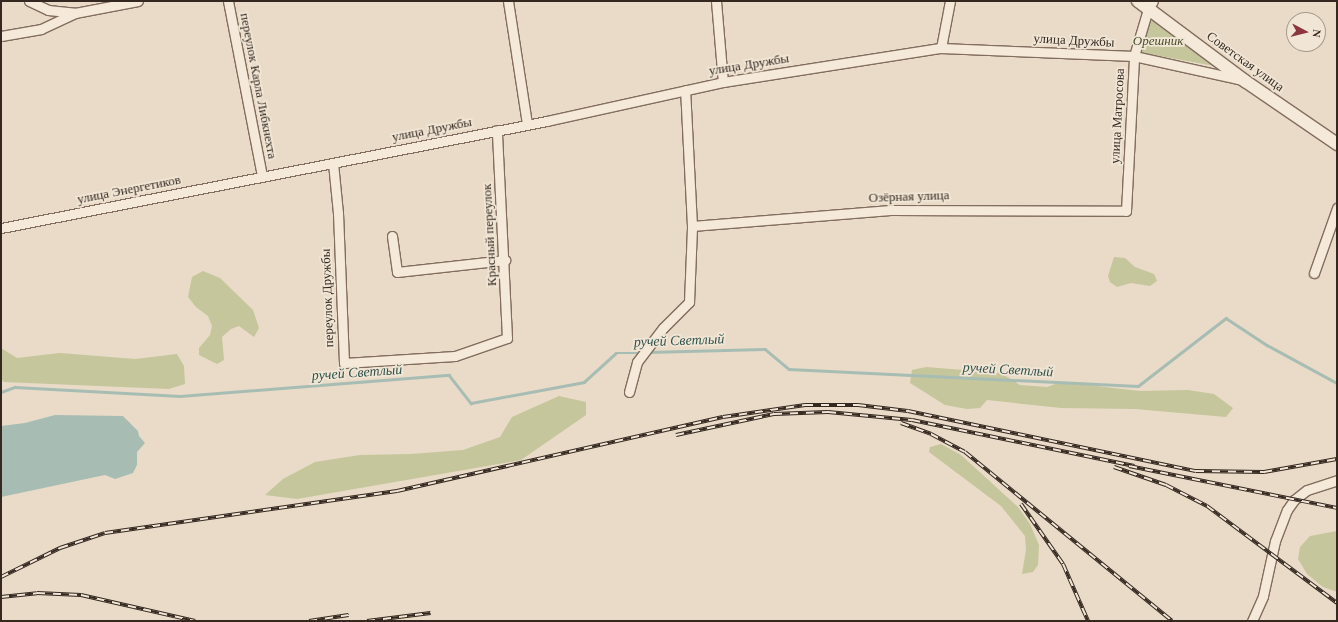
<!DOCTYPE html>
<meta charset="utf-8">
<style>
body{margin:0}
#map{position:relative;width:1338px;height:622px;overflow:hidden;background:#e9dbc7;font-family:"Times New Roman",serif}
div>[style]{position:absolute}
.green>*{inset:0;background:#c5c69c}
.water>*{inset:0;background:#a7bdb4}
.stream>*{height:2.5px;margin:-1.25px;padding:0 1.25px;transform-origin:1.25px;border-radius:1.25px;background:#a7bdb4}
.roads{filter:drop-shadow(1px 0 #826d5e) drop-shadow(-1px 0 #826d5e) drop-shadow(0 1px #826d5e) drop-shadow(0 -1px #826d5e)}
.street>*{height:9px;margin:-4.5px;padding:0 4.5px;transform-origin:4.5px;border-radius:4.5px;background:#f5e9d9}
.secondary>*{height:12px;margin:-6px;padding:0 6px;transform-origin:6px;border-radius:6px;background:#f5e9d9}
.rail>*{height:4px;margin-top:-2px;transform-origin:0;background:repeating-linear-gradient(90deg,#f1e6d5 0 8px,#342820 0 16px);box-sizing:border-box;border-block:1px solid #342820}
span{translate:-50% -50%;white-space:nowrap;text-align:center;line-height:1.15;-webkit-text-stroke:3.5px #f1e6d5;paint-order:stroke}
.street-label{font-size:13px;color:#342820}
.park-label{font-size:13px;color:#494e29;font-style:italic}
.water-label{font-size:14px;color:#31524c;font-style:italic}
.frame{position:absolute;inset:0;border:2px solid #342820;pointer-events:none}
.north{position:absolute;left:1286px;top:12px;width:40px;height:40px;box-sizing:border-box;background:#f1e6d5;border:1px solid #a59a8d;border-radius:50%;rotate:97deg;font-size:11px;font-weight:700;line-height:16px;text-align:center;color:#342820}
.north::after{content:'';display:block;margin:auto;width:14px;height:18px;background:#8a353f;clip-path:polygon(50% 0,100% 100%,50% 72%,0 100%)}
</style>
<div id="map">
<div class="green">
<i style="clip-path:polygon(1150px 15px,1220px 67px,1138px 52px)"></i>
<i style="clip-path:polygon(1114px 257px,1125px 258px,1135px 267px,1154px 274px,1157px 281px,1150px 286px,1131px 283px,1117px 287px,1110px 282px,1108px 276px)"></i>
<i style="clip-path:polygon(203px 271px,220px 278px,253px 310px,259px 328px,254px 337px,239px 326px,231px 329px,222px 337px,224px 360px,217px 364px,199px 355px,199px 348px,210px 335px,212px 326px,208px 316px,196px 307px,188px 297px,192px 277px)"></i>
<i style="clip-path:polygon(1px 348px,17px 358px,60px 353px,135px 359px,177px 354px,184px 366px,185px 384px,169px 389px,4px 382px,1px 379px)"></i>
<i style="clip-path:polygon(926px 367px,1001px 373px,1020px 385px,1047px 387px,1061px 382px,1140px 391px,1188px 390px,1214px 394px,1233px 408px,1226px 417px,1135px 409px,1061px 408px,987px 400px,980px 408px,967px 409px,945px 405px,910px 383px,912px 370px)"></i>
<i style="clip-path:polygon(559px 396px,586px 402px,586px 415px,521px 460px,297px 499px,265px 495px,283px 479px,315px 462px,360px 455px,411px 454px,463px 450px,500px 437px,512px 417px)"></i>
<i style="clip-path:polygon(941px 444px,961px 455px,1018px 507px,1030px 524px,1039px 545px,1038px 565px,1033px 572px,1022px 574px,1026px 550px,1025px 536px,1001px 506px,929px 452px,930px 447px)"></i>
<i style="clip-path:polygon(1337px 531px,1337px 592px,1323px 587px,1307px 574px,1298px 559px,1300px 547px,1310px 536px)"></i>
</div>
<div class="water">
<i style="clip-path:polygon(55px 415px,123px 416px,138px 431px,139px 436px,145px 443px,137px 452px,137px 465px,133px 473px,115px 479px,105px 475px,1px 497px,1px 426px,25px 423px)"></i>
</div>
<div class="stream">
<i style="left:648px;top:352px;width:117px;rotate:-1.5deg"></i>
<i style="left:765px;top:349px;width:31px;rotate:40deg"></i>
<i style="left:789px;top:369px;width:349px;rotate:2.8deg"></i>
<i style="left:1138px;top:386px;width:111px;rotate:-37.7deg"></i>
<i style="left:1226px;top:318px;width:49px;rotate:33.4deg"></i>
<i style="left:1267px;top:345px;width:80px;rotate:28.5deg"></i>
<i style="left:1px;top:392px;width:15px;rotate:-20deg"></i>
<i style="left:15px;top:387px;width:165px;rotate:3.1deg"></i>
<i style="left:180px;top:396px;width:270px;rotate:-4.5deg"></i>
<i style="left:449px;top:375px;width:36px;rotate:52deg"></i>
<i style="left:471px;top:403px;width:115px;rotate:-10.5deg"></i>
<i style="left:584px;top:382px;width:43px;rotate:-42.2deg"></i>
<i style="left:616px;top:353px;width:25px"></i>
</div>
<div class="roads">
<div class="street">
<i style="left:29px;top:1px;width:21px;rotate:25deg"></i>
<i style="left:48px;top:10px;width:27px;rotate:6deg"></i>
<i style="left:228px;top:1px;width:178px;rotate:79deg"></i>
<i style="left:508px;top:1px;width:124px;rotate:81.2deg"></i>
<i style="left:716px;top:1px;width:81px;rotate:85.1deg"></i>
<i style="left:1px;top:36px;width:41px;rotate:-9.9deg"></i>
<i style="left:41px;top:29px;width:38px;rotate:-25deg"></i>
<i style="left:75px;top:13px;width:64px;rotate:-10.8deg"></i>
<i style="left:941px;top:48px;width:48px;rotate:-79.2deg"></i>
<i style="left:333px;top:163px;width:50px;rotate:84.3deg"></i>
<i style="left:338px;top:213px;width:150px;rotate:87.7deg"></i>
<i style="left:344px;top:363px;width:111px;rotate:-3.6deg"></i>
<i style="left:455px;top:356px;width:55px;rotate:-19.1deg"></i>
<i style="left:507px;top:338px;width:208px;rotate:-92.8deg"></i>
<i style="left:692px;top:226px;width:199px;rotate:-4.6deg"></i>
<i style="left:890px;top:210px;width:236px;rotate:0.2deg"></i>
<i style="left:1126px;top:211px;width:155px;rotate:-87deg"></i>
<i style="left:1134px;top:56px;width:49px;rotate:-73.4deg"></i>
<i style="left:1148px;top:9px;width:9px;rotate:-58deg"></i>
<i style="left:1px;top:228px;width:556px;rotate:-11.09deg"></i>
<i style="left:547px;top:121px;width:180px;rotate:-12.5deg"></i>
<i style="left:723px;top:82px;width:221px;rotate:-8.9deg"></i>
<i style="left:941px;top:48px;width:193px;rotate:2.4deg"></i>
<i style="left:1134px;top:56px;width:111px;rotate:12.5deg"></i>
<i style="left:392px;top:236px;width:36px;rotate:82deg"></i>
<i style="left:397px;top:272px;width:109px;rotate:-6.3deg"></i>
<i style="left:1314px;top:273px;width:69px;rotate:-70.5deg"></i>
<i style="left:629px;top:392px;width:31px;rotate:-75deg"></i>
<i style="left:637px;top:362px;width:43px;rotate:-52.6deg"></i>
<i style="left:663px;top:328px;width:37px;rotate:-45deg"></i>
<i style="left:689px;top:302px;width:76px;rotate:-87.7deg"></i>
<i style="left:692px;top:226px;width:136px;rotate:-92.9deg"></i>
<i style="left:1252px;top:621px;width:27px;rotate:-66deg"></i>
<i style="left:1263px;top:596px;width:56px;rotate:-77.7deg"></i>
<i style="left:1275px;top:541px;width:33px;rotate:-69deg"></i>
<i style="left:1287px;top:510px;width:12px;rotate:-55deg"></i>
<i style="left:1294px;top:500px;width:16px;rotate:-38deg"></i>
<i style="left:1307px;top:490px;width:32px;rotate:-18deg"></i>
</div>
<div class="secondary">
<i style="left:1138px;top:1px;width:134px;rotate:36.8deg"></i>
<i style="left:1245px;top:81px;width:112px;rotate:34.4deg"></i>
</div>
</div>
<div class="rail">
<i style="left:901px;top:423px;width:32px;rotate:20deg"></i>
<i style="left:931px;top:434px;width:38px;rotate:28deg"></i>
<i style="left:965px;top:452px;width:267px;rotate:39.2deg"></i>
<i style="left:676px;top:435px;width:100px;rotate:-12.1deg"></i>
<i style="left:774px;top:414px;width:54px;rotate:-2.1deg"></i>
<i style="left:828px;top:412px;width:84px;rotate:5.4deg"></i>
<i style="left:912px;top:420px;width:227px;rotate:11.7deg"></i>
<i style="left:1129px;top:466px;width:212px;rotate:11.4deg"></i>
<i style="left:1114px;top:467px;width:55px;rotate:19.1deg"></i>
<i style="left:1166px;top:485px;width:46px;rotate:27.1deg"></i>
<i style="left:1207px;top:506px;width:162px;rotate:36.7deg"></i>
<i style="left:1021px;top:504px;width:73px;rotate:55deg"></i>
<i style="left:1063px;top:564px;width:62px;rotate:66.3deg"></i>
<i style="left:1px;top:577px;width:66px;rotate:-26.2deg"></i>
<i style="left:60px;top:548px;width:47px;rotate:-18.4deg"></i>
<i style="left:105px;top:533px;width:295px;rotate:-8.2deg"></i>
<i style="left:397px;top:491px;width:334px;rotate:-12.8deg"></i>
<i style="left:723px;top:417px;width:83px;rotate:-8.3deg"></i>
<i style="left:805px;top:405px;width:53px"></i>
<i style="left:858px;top:405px;width:50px;rotate:6.8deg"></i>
<i style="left:908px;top:411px;width:294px;rotate:11.8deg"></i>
<i style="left:1196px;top:471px;width:68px;rotate:0.8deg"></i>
<i style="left:1264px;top:472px;width:74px;rotate:-10.1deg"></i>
<i style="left:1px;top:597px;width:36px;rotate:-6deg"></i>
<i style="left:37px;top:593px;width:44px;rotate:2.6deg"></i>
<i style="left:81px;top:595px;width:117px;rotate:12.8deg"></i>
<i style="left:309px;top:621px;width:40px;rotate:-8.5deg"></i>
<i style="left:367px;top:621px;width:64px;rotate:-7.2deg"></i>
</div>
<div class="street-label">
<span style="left:1074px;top:41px;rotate:3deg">улица Дружбы</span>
<span style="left:1245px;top:62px;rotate:36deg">Советская улица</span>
<span style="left:749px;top:65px;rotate:-9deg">улица Дружбы</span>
<span style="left:258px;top:86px;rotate:79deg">переулок Карла Либкнехта</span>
<span style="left:1118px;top:116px;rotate:-87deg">улица Матросова</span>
<span style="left:432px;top:130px;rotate:-11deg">улица Дружбы</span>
<span style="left:129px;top:190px;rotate:-11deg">улица Энергетиков</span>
<span style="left:909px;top:197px;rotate:-2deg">Озёрная улица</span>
<span style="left:490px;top:235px;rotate:-93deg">Красный переулок</span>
<span style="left:328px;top:298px;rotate:-92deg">переулок Дружбы</span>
</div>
<div class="park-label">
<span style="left:1158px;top:41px">Орешник</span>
</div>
<div class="water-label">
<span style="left:679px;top:341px;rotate:-2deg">ручей Светлый</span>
<span style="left:1008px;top:370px;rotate:3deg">ручей Светлый</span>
<span style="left:357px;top:373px;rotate:-4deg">ручей Светлый</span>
</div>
<div class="frame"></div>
<div class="north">N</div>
</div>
